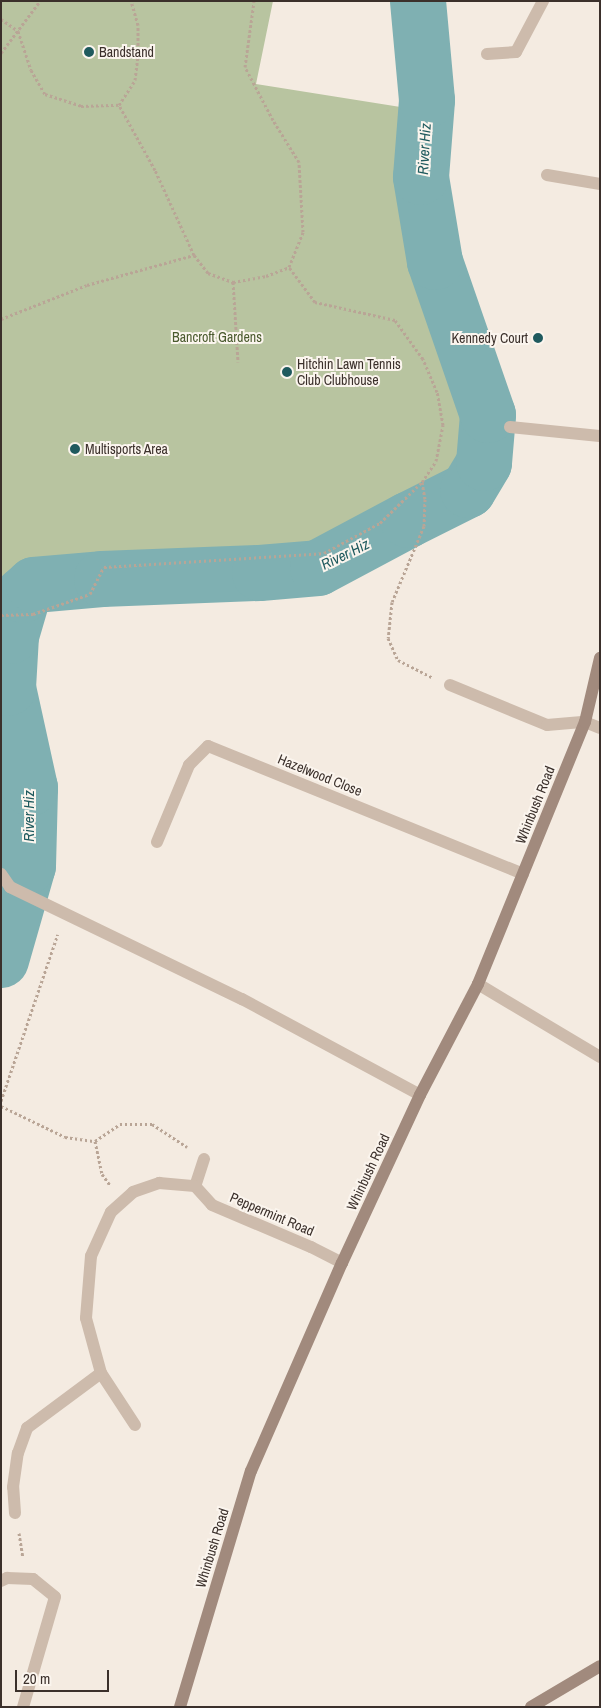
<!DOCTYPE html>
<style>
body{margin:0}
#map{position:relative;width:601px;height:1708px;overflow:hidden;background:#f4ebe1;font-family:"Archivo Narrow",sans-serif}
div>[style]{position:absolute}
.green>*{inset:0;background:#b8c4a0}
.river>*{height:56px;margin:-28px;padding:0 28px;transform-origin:28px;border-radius:28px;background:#7fb0b2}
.path>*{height:3px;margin-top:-1.5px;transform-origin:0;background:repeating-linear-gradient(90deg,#b9a596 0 2.5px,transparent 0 5px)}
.lane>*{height:12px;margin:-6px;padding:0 6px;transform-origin:6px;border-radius:6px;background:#cdbbac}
.street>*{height:12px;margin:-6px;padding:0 6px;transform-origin:6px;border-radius:6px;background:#cdbbac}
.secondary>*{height:12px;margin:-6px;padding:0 6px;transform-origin:6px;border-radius:6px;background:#a18a7d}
.dots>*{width:14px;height:14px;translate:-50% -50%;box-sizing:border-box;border:2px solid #fbf5ee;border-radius:50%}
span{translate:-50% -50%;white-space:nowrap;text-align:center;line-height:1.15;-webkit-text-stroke:4px #fbf5ee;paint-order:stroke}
.poi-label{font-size:14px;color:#3b302b}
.left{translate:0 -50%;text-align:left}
.right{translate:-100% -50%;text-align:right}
.park-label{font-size:14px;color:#4a5a2e}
.street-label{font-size:14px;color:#3b302b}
.water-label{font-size:15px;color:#1f5a5e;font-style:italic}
.frame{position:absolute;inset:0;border:2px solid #3b302b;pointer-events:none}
.scale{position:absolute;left:15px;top:1670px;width:94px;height:22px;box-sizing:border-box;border:2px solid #3b302b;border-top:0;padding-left:6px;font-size:15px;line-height:18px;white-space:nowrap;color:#3b302b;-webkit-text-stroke:4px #fbf5ee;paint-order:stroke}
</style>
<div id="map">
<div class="green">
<i style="clip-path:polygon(1px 1px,273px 1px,256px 84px,413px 109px,405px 186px,421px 268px,480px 409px,463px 477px,400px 498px,360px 526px,323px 546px,163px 556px,1px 580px)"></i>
</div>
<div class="river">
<i style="left:1px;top:960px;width:98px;rotate:-74deg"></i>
<i style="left:28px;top:866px;width:78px;rotate:-88.5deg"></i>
<i style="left:30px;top:788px;width:102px;rotate:-102.4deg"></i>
<i style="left:8px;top:688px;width:52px;rotate:-86.7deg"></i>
<i style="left:11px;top:636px;width:43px;rotate:-73.7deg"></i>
<i style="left:23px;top:595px;width:15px;rotate:-42deg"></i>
<i style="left:34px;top:585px;width:68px;rotate:-5deg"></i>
<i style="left:102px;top:579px;width:158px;rotate:-2.2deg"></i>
<i style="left:260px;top:573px;width:58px;rotate:-4.9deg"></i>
<i style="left:318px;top:568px;width:102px;rotate:-28.1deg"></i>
<i style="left:408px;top:520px;width:67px;rotate:-26.6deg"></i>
<i style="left:468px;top:490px;width:31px;rotate:-59deg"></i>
<i style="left:484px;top:463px;width:48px;rotate:-85.2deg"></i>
<i style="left:488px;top:415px;width:162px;rotate:-109.1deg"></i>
<i style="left:435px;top:262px;width:86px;rotate:-99.4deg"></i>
<i style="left:421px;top:177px;width:77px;rotate:-85.5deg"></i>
<i style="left:427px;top:100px;width:99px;rotate:-95.2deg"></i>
</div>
<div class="path">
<i style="left:1px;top:19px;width:21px;rotate:35deg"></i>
<i style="left:18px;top:31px;width:41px;rotate:71.6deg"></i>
<i style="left:31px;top:70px;width:28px;rotate:60deg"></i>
<i style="left:45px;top:94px;width:38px;rotate:18deg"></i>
<i style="left:81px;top:106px;width:38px;rotate:-2deg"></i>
<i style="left:119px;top:105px;width:30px;rotate:-57deg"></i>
<i style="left:135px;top:80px;width:25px;rotate:-83deg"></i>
<i style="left:138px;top:55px;width:30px;rotate:-90deg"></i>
<i style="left:138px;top:25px;width:25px;rotate:-106deg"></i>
<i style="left:1px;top:53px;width:65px;rotate:-53.1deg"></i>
<i style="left:194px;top:255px;width:23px;rotate:52deg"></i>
<i style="left:208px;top:273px;width:27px;rotate:20deg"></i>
<i style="left:233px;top:282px;width:34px;rotate:-10deg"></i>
<i style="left:266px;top:276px;width:25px;rotate:-21deg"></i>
<i style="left:289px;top:267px;width:38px;rotate:-68deg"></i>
<i style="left:303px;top:232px;width:70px;rotate:-93.3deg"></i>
<i style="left:299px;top:162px;width:49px;rotate:-121.8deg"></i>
<i style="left:273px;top:120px;width:60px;rotate:-117.8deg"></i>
<i style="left:245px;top:67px;width:67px;rotate:-82.2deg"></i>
<i style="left:233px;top:282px;width:80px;rotate:86.4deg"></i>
<i style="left:1px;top:319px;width:92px;rotate:-21.6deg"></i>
<i style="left:87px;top:285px;width:111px;rotate:-15.7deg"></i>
<i style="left:194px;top:255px;width:94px;rotate:-114.6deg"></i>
<i style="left:155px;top:170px;width:74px;rotate:-119deg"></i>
<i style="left:422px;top:482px;width:17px;rotate:80deg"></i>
<i style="left:425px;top:499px;width:27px;rotate:92deg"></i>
<i style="left:424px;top:526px;width:82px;rotate:112.8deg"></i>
<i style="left:392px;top:602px;width:36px;rotate:96deg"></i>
<i style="left:388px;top:638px;width:24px;rotate:66deg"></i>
<i style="left:398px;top:660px;width:38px;rotate:27deg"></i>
<i style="left:1px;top:615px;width:32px;rotate:-2deg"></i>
<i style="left:33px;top:614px;width:60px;rotate:-19.3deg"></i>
<i style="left:90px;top:594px;width:30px;rotate:-63deg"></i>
<i style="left:104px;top:567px;width:220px;rotate:-3.6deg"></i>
<i style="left:324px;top:553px;width:64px;rotate:-28.2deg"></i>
<i style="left:380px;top:523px;width:59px;rotate:-44.3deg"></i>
<i style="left:422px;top:482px;width:25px;rotate:-56deg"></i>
<i style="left:436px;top:461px;width:37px;rotate:-79deg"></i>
<i style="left:443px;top:425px;width:34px;rotate:-100deg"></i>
<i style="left:437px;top:392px;width:36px;rotate:-113deg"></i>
<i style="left:423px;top:359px;width:48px;rotate:-125.7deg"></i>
<i style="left:395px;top:320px;width:82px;rotate:-167.3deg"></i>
<i style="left:315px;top:302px;width:44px;rotate:-126.6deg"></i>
<i style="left:1px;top:1101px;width:176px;rotate:-71.2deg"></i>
<i style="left:1px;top:1106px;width:71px;rotate:25.8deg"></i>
<i style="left:65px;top:1137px;width:30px;rotate:8deg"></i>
<i style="left:95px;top:1141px;width:34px;rotate:78deg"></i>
<i style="left:102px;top:1174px;width:14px;rotate:54deg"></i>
<i style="left:95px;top:1141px;width:30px;rotate:-34deg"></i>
<i style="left:120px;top:1124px;width:32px"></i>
<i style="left:152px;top:1124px;width:42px;rotate:33.3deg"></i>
<i style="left:19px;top:1533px;width:24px;rotate:81deg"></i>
</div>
<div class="lane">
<i style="left:547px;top:175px;width:54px;rotate:9.6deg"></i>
<i style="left:510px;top:427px;width:90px;rotate:5.7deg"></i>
<i style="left:450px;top:685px;width:105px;rotate:22.4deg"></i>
<i style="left:547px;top:725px;width:38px;rotate:-5deg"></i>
<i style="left:1px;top:874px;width:16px;rotate:55deg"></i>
<i style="left:10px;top:887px;width:258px;rotate:25.8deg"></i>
<i style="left:242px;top:999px;width:202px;rotate:28.3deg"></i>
<i style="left:478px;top:984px;width:142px;rotate:30.9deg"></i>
</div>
<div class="street">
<i style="left:487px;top:54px;width:29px;rotate:-4deg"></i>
<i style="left:516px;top:52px;width:58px;rotate:-62.1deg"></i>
<i style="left:585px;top:722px;width:16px;rotate:22deg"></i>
<i style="left:157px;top:842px;width:83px;rotate:-67.4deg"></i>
<i style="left:189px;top:765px;width:27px;rotate:-45deg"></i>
<i style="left:208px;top:746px;width:340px;rotate:22.1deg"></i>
<i style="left:204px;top:1159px;width:28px;rotate:108deg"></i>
<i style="left:195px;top:1186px;width:25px;rotate:48deg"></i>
<i style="left:212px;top:1205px;width:108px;rotate:23deg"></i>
<i style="left:311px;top:1247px;width:35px;rotate:27deg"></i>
<i style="left:135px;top:1425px;width:62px;rotate:-123.2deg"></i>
<i style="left:101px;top:1373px;width:57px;rotate:-105.3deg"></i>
<i style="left:86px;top:1318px;width:62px;rotate:-85.4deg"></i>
<i style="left:91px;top:1256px;width:48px;rotate:-65.6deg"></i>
<i style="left:111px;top:1212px;width:30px;rotate:-42deg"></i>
<i style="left:133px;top:1192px;width:28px;rotate:-19deg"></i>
<i style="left:159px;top:1183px;width:36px;rotate:5deg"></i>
<i style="left:15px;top:1513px;width:26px;rotate:-94deg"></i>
<i style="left:13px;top:1487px;width:34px;rotate:-82deg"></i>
<i style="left:18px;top:1453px;width:27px;rotate:-70deg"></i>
<i style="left:27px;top:1428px;width:92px;rotate:-36.6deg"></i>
<i style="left:1px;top:1581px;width:7px;rotate:-27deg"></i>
<i style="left:7px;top:1578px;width:26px;rotate:2deg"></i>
<i style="left:33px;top:1579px;width:28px;rotate:39deg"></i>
<i style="left:55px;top:1597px;width:115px;rotate:106.2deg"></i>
</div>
<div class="secondary">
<i style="left:180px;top:1707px;width:246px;rotate:-73.3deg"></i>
<i style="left:251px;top:1471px;width:227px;rotate:-66.4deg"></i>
<i style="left:342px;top:1263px;width:185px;rotate:-65.1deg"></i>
<i style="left:420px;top:1095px;width:125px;rotate:-62.4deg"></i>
<i style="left:478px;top:984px;width:283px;rotate:-67.8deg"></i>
<i style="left:585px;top:722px;width:66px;rotate:-76.8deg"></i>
<i style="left:531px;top:1707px;width:80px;rotate:-30.7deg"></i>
</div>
<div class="dots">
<i style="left:89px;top:52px;background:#1f5a5e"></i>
<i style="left:538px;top:338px;background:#1f5a5e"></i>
<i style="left:287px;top:372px;background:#1f5a5e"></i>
<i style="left:75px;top:449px;background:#1f5a5e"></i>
</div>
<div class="poi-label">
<span class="left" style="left:99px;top:52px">Bandstand</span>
<span class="right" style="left:528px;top:338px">Kennedy Court</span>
<span class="left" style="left:297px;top:372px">Hitchin Lawn Tennis<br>Club Clubhouse</span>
<span class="left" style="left:85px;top:449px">Multisports Area</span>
</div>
<div class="park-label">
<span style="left:217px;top:337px">Bancroft Gardens</span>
</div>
<div class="street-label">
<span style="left:320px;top:775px;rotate:22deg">Hazelwood Close</span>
<span style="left:535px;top:805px;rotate:-68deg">Whinbush Road</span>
<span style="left:368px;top:1172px;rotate:-65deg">Whinbush Road</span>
<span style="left:272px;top:1214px;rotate:23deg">Peppermint Road</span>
<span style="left:212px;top:1548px;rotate:-73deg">Whinbush Road</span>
</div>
<div class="water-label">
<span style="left:424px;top:149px;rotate:-87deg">River Hiz</span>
<span style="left:345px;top:554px;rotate:-26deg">River Hiz</span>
<span style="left:29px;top:816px;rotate:-90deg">River Hiz</span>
</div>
<div class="frame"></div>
<div class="scale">20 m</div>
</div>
